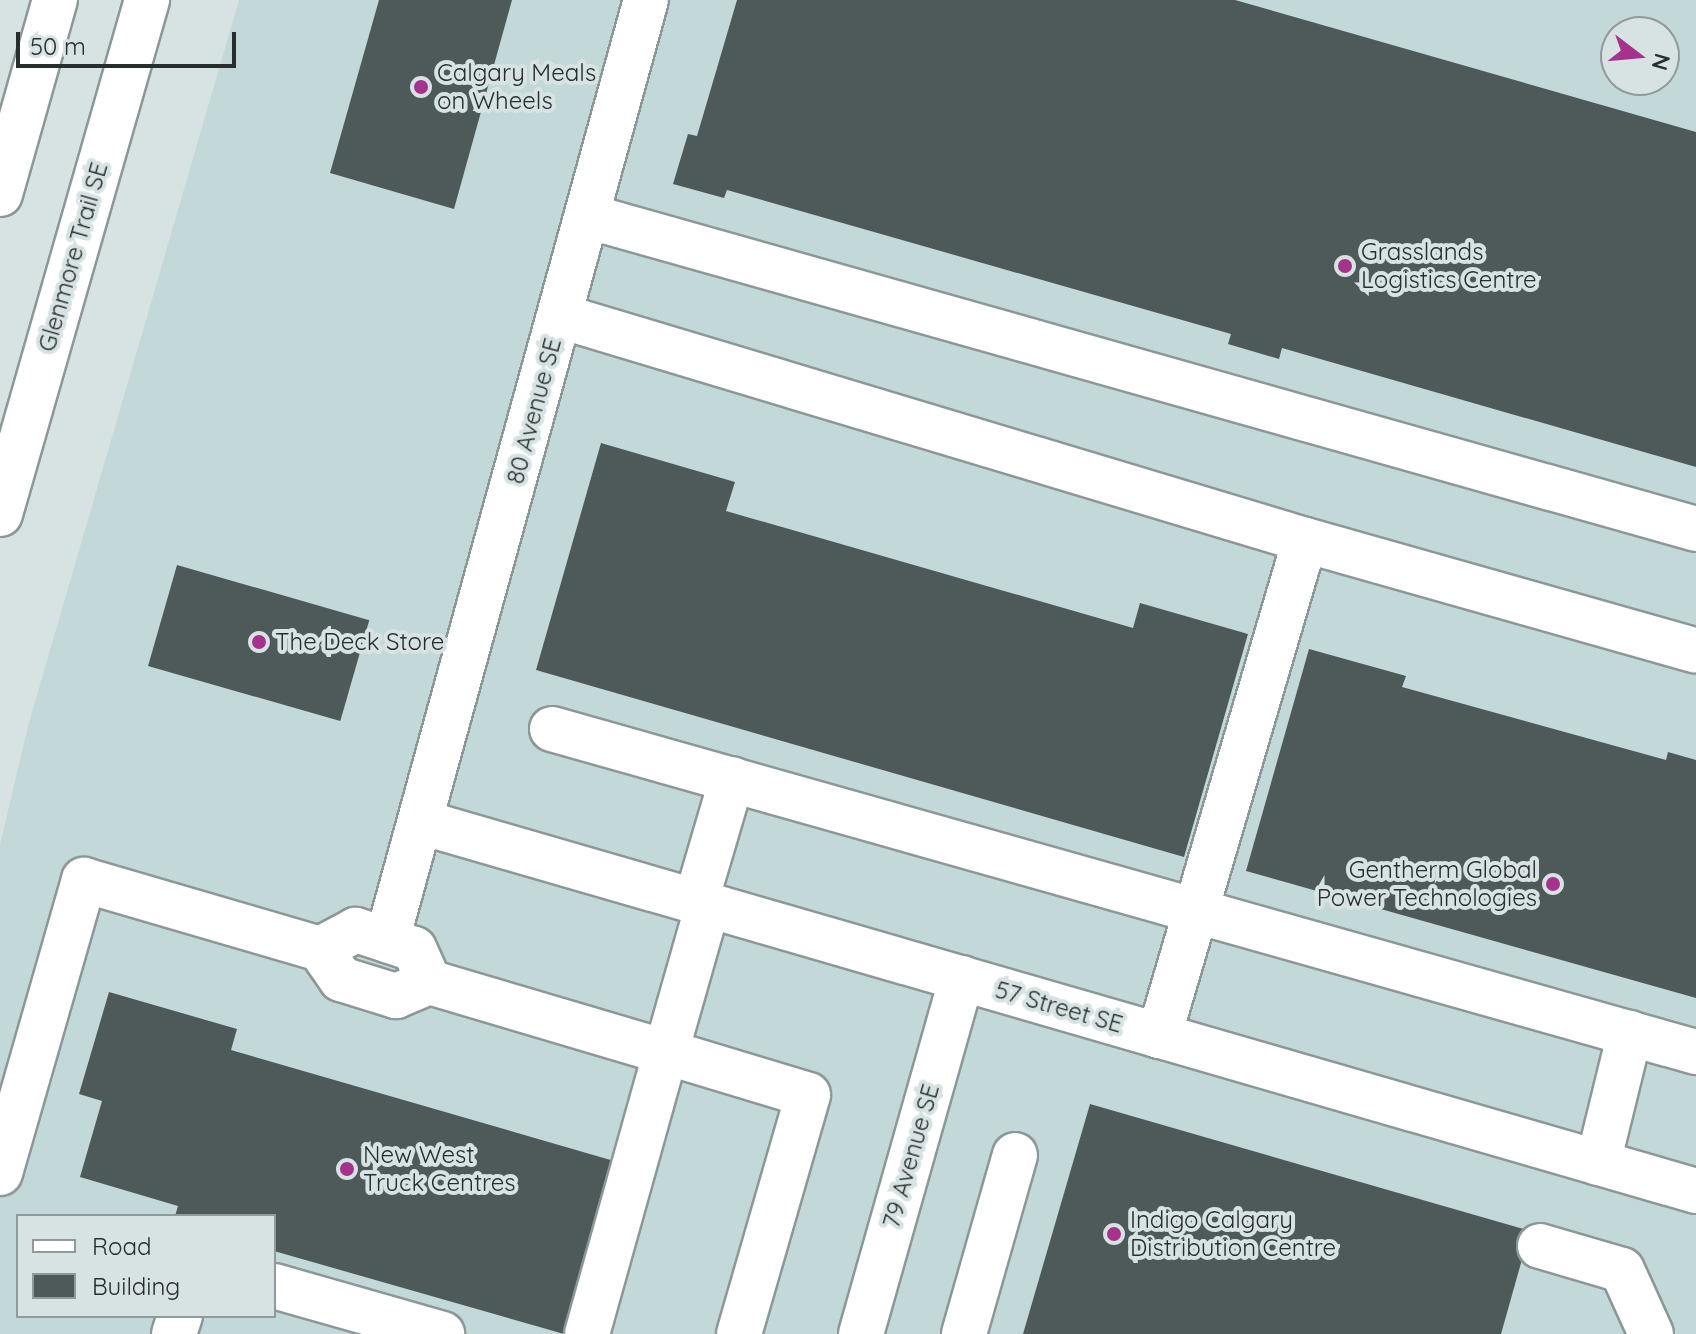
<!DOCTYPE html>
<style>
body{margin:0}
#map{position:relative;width:1696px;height:1334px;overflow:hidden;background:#d6e3e2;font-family:Quicksand,sans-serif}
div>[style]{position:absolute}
.built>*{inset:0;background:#c3d8d8}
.building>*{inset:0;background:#4e5959;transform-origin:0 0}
.roads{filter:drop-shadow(2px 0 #8c9898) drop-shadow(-2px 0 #8c9898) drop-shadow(0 2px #8c9898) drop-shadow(0 -2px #8c9898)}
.minor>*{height:44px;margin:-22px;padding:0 22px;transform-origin:22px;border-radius:22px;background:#fff}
.major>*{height:44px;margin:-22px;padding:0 22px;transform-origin:22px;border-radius:22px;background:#fff}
.dots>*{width:22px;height:22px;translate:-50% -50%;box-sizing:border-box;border:4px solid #d6e3e2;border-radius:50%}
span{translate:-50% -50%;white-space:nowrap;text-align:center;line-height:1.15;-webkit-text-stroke:8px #d6e3e2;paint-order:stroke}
.poi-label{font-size:24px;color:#282d2d}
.left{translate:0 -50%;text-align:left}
.right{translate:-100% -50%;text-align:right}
.street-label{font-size:24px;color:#282d2d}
.legend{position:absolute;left:16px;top:1214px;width:260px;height:104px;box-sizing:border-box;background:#d6e3e2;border:2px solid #909a9a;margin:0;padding:10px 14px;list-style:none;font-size:24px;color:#282d2d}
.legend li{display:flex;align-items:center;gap:16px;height:40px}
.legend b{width:40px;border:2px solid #909a9a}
.north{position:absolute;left:1600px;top:16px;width:80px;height:80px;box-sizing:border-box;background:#d6e3e2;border:2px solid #909a9a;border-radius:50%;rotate:106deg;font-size:22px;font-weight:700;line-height:32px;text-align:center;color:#282d2d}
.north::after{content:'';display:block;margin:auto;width:28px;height:36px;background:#a6328d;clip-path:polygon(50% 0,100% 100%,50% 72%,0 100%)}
.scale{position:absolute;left:16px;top:32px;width:220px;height:36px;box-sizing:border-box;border:4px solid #282d2d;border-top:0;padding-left:10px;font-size:24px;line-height:28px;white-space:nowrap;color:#282d2d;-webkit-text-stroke:6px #d6e3e2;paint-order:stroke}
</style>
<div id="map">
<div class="built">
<i style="clip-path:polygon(evenodd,239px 0,1696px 0,1696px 1334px,0 1334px,0 845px,28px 726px,239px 0,1616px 32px,1664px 32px,1664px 80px,1616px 80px,1616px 32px,239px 0,18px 1216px,274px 1216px,274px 1316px,18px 1316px,18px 1216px)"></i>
</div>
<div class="building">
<i style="clip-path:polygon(379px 0,512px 0,454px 209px,330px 173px)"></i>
<i style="clip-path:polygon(737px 0,1235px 0,1696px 132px,1696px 467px,1282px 348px,1279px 359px,1228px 344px,1231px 334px,727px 190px,724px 198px,673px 184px,688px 134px,697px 136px)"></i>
<i style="clip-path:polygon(601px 443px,735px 482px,726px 511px,1133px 628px,1140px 603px,1248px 634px,1184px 857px,536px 670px)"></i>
<i style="left:177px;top:565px;width:200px;height:105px;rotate:16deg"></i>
<i style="clip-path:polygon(1309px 649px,1406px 676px,1402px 687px,1666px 760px,1668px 752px,1696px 760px,1696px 998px,1246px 871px)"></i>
<i style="clip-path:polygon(109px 992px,237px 1029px,231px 1050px,614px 1161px,564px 1334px,274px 1251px,274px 1216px,175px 1216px,178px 1206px,80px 1177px,102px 1101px,79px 1094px)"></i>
<i style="clip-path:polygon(1090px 1104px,1530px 1231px,1501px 1334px,1023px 1334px)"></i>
</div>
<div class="roads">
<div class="minor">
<i style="left:587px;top:216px;width:1152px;rotate:15.76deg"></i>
<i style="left:560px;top:316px;width:778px;rotate:16.73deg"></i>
<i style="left:1305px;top:540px;width:406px;rotate:15.8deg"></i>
<i style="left:552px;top:729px;width:1189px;rotate:15.77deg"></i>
<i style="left:421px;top:822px;width:1327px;rotate:16.14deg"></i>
<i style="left:696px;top:901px;width:127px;rotate:-73.6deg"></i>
<i style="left:387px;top:940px;width:33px;rotate:-162deg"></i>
<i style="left:356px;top:930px;width:41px;rotate:152.2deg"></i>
<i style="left:320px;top:949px;width:37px;rotate:55deg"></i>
<i style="left:341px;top:979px;width:58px;rotate:17.2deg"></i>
<i style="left:396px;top:996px;width:36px;rotate:-23deg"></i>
<i style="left:429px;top:982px;width:36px;rotate:-114deg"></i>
<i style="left:414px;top:949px;width:28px;rotate:-162deg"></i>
<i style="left:387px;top:940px;width:975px;rotate:-74.6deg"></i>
<i style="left:429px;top:982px;width:247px;rotate:16.5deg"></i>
<i style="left:666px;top:1052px;width:153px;rotate:-74.1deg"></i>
<i style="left:1159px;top:1036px;width:517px;rotate:-73.6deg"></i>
<i style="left:1598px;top:1163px;width:134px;rotate:-76.2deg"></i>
<i style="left:0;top:1173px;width:305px;rotate:-74deg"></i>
<i style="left:84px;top:880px;width:246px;rotate:16.3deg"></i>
<i style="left:1540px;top:1246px;width:85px;rotate:16.3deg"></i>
<i style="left:1622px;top:1270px;width:70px;rotate:65.6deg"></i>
<i style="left:274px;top:1286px;width:175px;rotate:15.9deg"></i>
<i style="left:174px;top:1334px;width:19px;rotate:-72deg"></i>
<i style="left:587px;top:1334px;width:293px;rotate:-74.4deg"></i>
<i style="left:666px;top:1052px;width:148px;rotate:16.8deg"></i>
<i style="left:808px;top:1095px;width:249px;rotate:106.1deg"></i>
<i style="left:861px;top:1334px;width:370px;rotate:-74.2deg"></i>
<i style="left:964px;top:1334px;width:186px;rotate:-74.1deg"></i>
</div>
<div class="major">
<i style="left:0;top:194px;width:202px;rotate:-74.2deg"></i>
<i style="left:0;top:514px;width:535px;rotate:-74.04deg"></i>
</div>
</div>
<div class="dots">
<i style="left:421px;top:87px;background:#a6328d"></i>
<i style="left:1345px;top:266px;background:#a6328d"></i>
<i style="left:259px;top:642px;background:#a6328d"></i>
<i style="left:1553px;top:884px;background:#a6328d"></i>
<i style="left:347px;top:1169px;background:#a6328d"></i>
<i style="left:1114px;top:1234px;background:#a6328d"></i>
</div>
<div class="poi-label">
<span class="left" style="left:437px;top:87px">Calgary Meals<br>on Wheels</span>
<span class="left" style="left:1361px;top:266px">Grasslands<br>Logistics Centre</span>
<span class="left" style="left:275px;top:642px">The Deck Store</span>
<span class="right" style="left:1537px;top:884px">Gentherm Global<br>Power Technologies</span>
<span class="left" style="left:363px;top:1169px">New West<br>Truck Centres</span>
<span class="left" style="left:1130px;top:1234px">Indigo Calgary<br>Distribution Centre</span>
</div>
<div class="street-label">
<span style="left:73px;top:257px;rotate:-74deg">Glenmore Trail SE</span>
<span style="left:534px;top:411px;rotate:-75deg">80 Avenue SE</span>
<span style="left:1059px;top:1007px;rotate:16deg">57 Street SE</span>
<span style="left:911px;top:1156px;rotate:-74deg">79 Avenue SE</span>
</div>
<ul class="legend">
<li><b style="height:10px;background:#fff"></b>Road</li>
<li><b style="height:22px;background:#4e5959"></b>Building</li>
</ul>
<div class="north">N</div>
<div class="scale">50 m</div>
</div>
